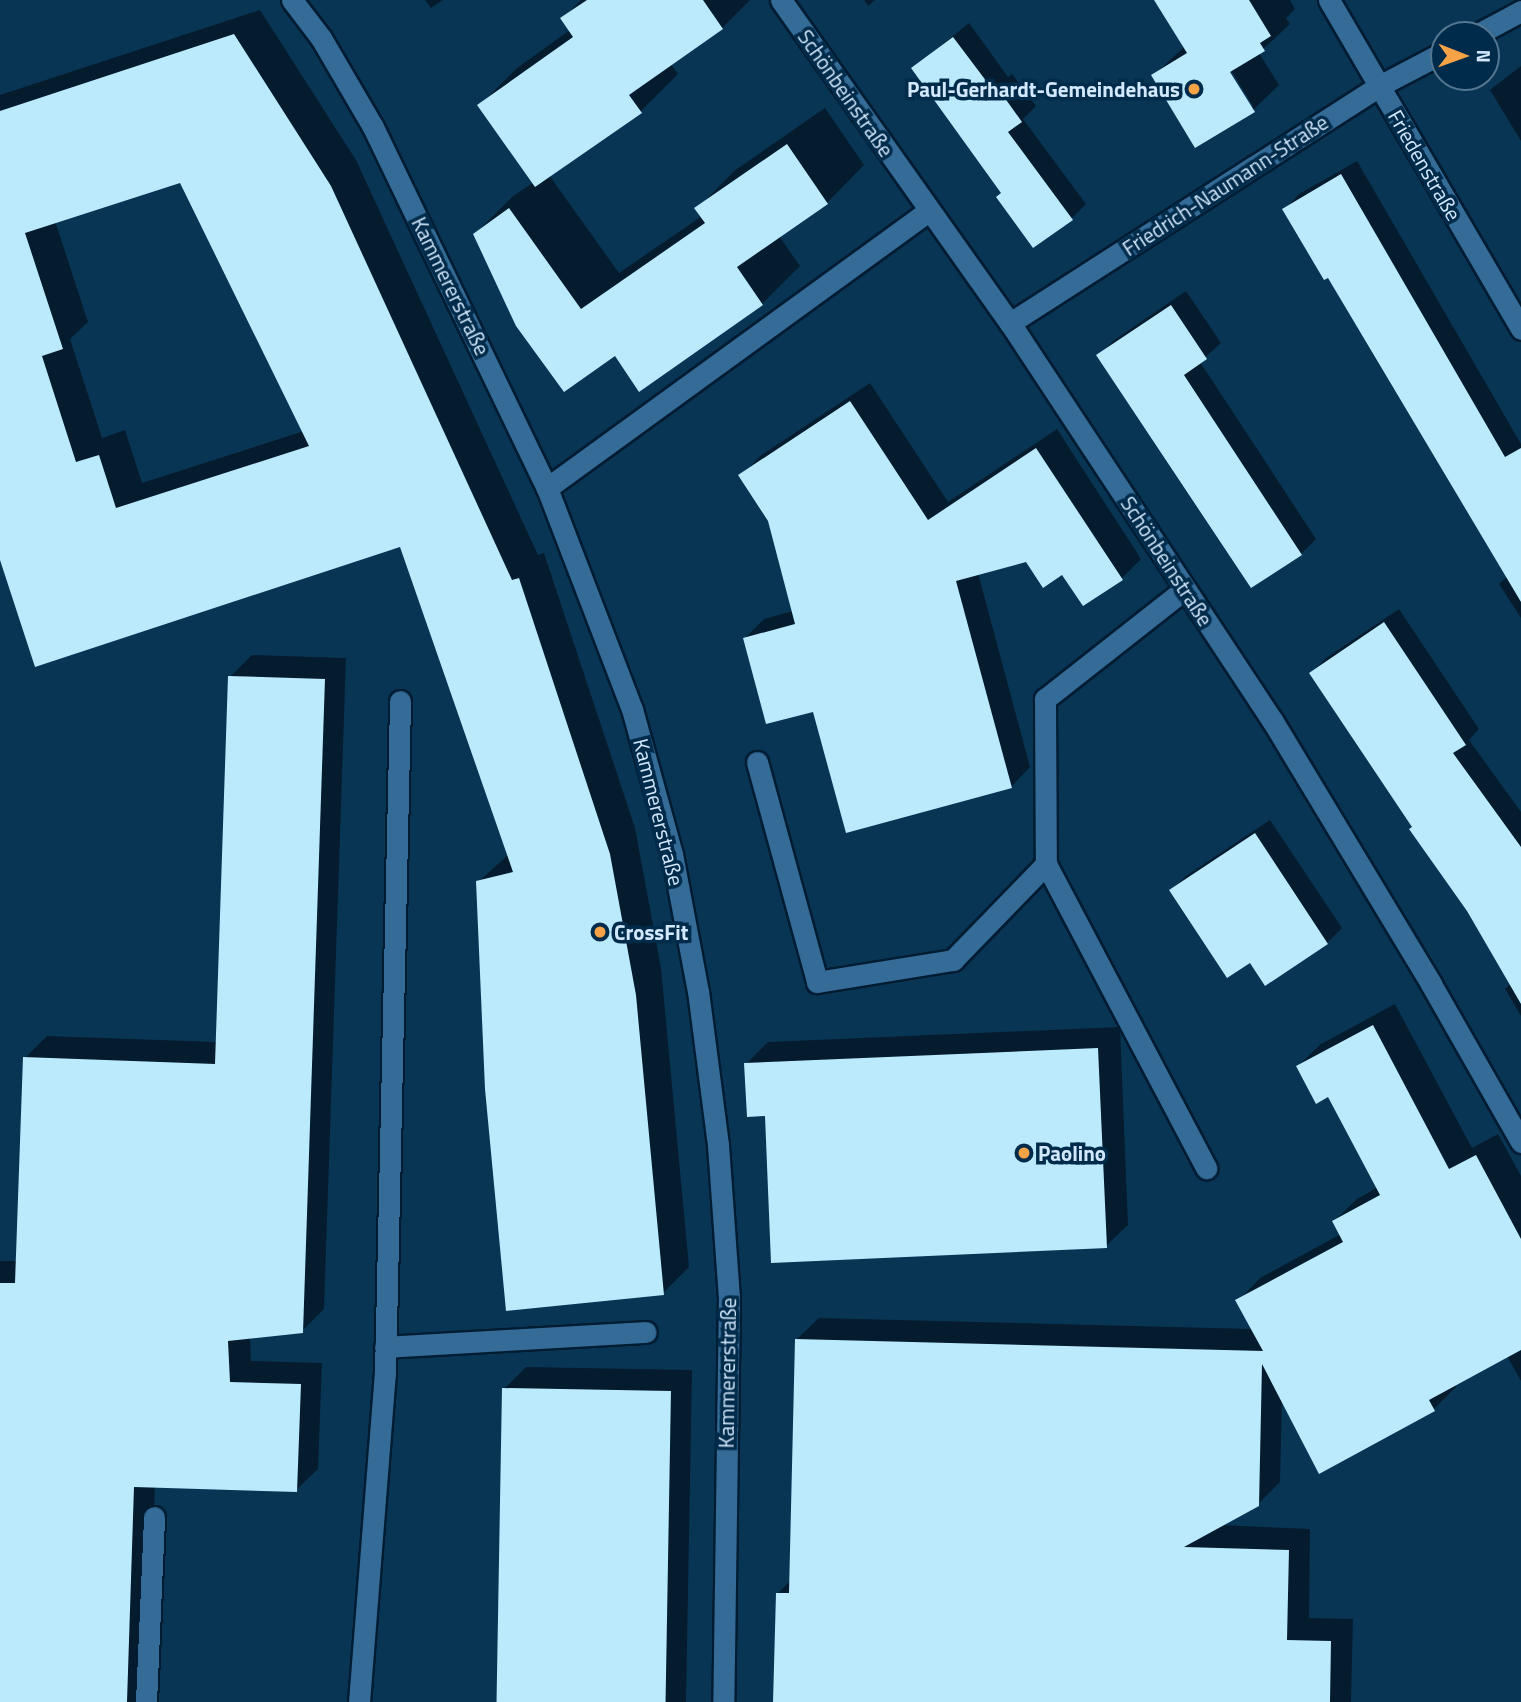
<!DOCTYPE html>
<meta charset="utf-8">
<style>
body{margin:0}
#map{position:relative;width:1521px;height:1702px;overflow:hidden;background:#093555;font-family:"Titillium Web",sans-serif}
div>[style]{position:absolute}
.shadow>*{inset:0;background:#0007}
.building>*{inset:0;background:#bbeafd;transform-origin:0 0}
.roads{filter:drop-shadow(2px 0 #001c32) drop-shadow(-2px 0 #001c32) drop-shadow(0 2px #001c32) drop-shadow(0 -2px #001c32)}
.lane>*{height:21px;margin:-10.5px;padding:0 10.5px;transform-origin:10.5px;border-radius:10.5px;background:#346b97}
.street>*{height:21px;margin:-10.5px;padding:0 10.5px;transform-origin:10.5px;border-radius:10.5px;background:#346b97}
.dots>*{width:19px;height:19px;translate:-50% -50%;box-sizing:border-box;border:4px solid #002b4a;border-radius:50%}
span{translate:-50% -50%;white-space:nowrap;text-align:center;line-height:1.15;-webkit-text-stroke:7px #002b4a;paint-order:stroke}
.poi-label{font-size:21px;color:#d2e8fc;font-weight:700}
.right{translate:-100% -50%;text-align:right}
.left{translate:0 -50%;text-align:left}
.street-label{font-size:21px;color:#d2e8fc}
.north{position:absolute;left:1430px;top:21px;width:70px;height:70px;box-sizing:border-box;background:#002b4a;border:2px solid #547791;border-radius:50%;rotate:91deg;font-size:19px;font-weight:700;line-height:28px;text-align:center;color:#d2e8fc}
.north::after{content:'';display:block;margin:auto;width:24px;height:32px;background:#f6a246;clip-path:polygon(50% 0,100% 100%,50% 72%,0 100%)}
</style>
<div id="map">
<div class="shadow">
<i style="clip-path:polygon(425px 0,443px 0,431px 8px)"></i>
<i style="clip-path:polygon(581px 0,750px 0,722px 28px,671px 64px,678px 74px,641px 111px,549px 175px,619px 273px,702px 216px,697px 209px,734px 171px,825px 108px,864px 165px,827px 203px,779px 236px,800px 266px,762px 304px,640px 389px,615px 354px,475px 234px,512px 197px,534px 182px,480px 105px,517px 68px,570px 30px,563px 19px)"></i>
<i style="clip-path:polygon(864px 0,875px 0,868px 6px)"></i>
<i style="clip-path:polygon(evenodd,1156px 0,1290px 0,1295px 9px,1286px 18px,1290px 24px,1259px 53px,1279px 85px,1253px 110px,1153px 76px,1185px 46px,1156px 0,1227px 64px,1253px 106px,1249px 106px,1224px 66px,1227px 64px)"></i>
<i style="clip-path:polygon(evenodd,260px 10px,356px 160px,538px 555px,544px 553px,635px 828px,661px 968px,689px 1267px,663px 1293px,478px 882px,508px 855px,401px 545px,0 555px,0 95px,260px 10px,181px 181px,304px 431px,142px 483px,125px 430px,102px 438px,70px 339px,88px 322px,55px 221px,181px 181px)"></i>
<i style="clip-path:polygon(969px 23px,1008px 77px,1012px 74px,1036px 106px,1023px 119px,1086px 204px,1071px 219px,1003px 193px,913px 68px)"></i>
<i style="clip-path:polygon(1521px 66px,1521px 141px,1490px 90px)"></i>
<i style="clip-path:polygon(1357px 161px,1521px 444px,1521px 618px,1499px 584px,1508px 576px,1329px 275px,1285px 209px,1299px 194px)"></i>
<i style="clip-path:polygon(1186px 291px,1221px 343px,1200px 362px,1316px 539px,1301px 554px,1098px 356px,1113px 341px)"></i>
<i style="clip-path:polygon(870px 383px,948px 502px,1057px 429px,1141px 559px,1122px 578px,1027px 559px,978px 573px,1030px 767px,1011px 787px,814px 709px,745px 638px,764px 619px,793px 611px,770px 520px,741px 476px,760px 456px)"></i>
<i style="clip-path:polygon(1399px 609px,1479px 729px,1469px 740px,1521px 812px,1521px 1016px,1505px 989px,1511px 983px,1469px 910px,1311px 673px,1326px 658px)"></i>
<i style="clip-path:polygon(252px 655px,346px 658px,324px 1309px,302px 1331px,250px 1337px,251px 1361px,322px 1363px,318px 1469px,296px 1490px,155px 1486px,147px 1702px,0 1702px,0 1261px,18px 1261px,25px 1058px,47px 1036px,217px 1042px,230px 677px)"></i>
<i style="clip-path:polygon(1270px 820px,1342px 928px,1327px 943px,1250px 961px,1171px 890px,1186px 876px)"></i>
<i style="clip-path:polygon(1395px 1004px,1472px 1148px,1498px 1134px,1521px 1176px,1521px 1381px,1507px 1356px,1455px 1384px,1456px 1387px,1434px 1409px,1282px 1399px,1280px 1482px,1257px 1505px,1220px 1525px,1310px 1529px,1309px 1618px,1353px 1619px,1351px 1702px,774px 1702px,777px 1594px,791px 1580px,796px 1340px,819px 1318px,1253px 1329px,1238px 1301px,1260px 1278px,1341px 1234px,1334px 1221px,1357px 1199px,1378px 1187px,1329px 1095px,1298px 1066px,1321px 1044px)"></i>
<i style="clip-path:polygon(1120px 1027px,1128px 1225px,1106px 1246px,767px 1115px,746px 1064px,768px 1042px)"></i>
<i style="clip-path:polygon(526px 1367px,692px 1370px,686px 1702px,498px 1702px,504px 1389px)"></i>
</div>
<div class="building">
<i style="clip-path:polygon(587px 0,703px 0,723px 29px,629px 95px,642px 113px,535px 187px,477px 105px,573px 37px,560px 18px)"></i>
<i style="clip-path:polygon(1154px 0,1249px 0,1271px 36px,1260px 43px,1265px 51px,1230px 72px,1255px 112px,1195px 148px,1151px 75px,1187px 53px)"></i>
<i style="clip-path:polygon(evenodd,234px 34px,331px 186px,512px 580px,519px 578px,610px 854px,636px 995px,664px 1295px,506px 1311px,485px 1089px,476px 881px,513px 872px,400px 547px,35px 667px,0 560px,0 111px,234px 34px,180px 183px,309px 446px,116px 508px,99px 455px,76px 462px,42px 356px,63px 349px,25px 233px,180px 183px)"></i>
<i style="clip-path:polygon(953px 37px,993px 90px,997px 87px,1022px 122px,1008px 132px,1073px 220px,1033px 248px,996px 197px,1001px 193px,911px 68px)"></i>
<i style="clip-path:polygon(787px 144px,828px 204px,737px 267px,763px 305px,639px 392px,615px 356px,564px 392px,516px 326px,473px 234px,509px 208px,581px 309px,705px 223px,694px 208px)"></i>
<i style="clip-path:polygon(1341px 174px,1505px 457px,1521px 448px,1521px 602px,1328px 278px,1324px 280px,1282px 209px)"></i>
<i style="clip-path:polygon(1171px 305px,1207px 359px,1184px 375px,1302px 555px,1251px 588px,1096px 355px)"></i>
<i style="clip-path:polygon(850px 401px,928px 520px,1036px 448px,1123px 580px,1083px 606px,1062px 575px,1043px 588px,1026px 562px,956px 581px,1012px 788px,846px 833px,813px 712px,766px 724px,743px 638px,795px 624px,768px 521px,738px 475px)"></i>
<i style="clip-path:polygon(1384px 622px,1466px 745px,1453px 753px,1521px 847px,1521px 1004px,1467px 911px,1409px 829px,1412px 827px,1309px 673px)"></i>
<i style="clip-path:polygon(228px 676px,325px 679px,303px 1333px,228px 1341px,230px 1382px,301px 1384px,297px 1492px,134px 1487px,127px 1702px,0 1702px,0 1283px,15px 1283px,23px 1057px,215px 1064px)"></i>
<i style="clip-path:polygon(1255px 833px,1328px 944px,1265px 986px,1250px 963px,1227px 978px,1169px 890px)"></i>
<i style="clip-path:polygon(1373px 1025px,1449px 1169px,1476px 1155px,1521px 1239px,1521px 1350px,1429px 1400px,1435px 1411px,1319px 1474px,1262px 1364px,1259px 1506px,1184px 1547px,1289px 1550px,1287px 1640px,1331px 1641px,1330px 1702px,773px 1702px,776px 1593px,789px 1593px,795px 1339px,1263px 1351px,1235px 1300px,1343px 1242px,1332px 1221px,1380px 1195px,1328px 1097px,1316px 1104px,1296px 1066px)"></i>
<i style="clip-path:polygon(1098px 1048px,1107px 1248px,771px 1263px,765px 1116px,747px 1117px,744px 1063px)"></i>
<i style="left:502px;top:1388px;width:169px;height:314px;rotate:1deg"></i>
</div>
<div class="roads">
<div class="lane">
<i style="left:547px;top:488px;width:472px;rotate:-36deg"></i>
<i style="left:1185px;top:589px;width:178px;rotate:141.8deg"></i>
<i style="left:1045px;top:699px;width:165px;rotate:89.7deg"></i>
<i style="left:1046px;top:864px;width:344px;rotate:62.2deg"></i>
<i style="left:757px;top:762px;width:228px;rotate:74.7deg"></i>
<i style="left:817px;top:982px;width:138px;rotate:-9.2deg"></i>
<i style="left:953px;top:960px;width:134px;rotate:-45.9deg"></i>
<i style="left:385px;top:1347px;width:261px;rotate:-3.3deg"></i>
<i style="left:146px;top:1702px;width:185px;rotate:-87.5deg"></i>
<i style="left:359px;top:1702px;width:329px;rotate:-85.5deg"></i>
<i style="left:385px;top:1374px;width:673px;rotate:-88.72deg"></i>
</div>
<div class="street">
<i style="left:292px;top:0;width:48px;rotate:52.7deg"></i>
<i style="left:321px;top:38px;width:103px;rotate:59.7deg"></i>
<i style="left:373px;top:127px;width:401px;rotate:64.3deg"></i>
<i style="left:547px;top:488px;width:237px;rotate:69deg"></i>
<i style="left:632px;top:709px;width:150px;rotate:74.6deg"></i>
<i style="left:672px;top:854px;width:139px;rotate:79.3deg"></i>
<i style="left:698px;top:991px;width:155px;rotate:82.6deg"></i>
<i style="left:718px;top:1145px;width:152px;rotate:85.9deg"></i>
<i style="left:729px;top:1297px;width:405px;rotate:90.8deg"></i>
<i style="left:781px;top:0;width:396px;rotate:54.7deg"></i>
<i style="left:1010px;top:323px;width:476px;rotate:56.6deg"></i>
<i style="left:1272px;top:720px;width:308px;rotate:58.9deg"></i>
<i style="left:1431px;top:984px;width:182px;rotate:60.3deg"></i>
<i style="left:1329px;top:0;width:381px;rotate:59.7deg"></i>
<i style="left:1476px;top:35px;width:51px;rotate:-28.1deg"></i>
<i style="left:1010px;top:323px;width:439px;rotate:-32.7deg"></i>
<i style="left:1379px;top:86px;width:73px;rotate:-27.6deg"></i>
</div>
</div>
<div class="dots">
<i style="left:1194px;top:89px;background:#f6a246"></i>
<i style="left:600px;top:932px;background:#f6a246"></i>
<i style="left:1024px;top:1153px;background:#f6a246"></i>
</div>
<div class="poi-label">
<span class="right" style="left:1180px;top:89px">Paul-Gerhardt-Gemeindehaus</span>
<span class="left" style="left:614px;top:932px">CrossFit</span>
<span class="left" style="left:1038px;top:1153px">Paolino</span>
</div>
<div class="street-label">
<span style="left:846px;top:93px;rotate:55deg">Schönbeinstraße</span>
<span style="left:1425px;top:165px;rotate:60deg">Friedenstraße</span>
<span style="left:1225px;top:185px;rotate:-33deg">Friedrich-Naumann-Straße</span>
<span style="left:451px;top:286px;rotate:64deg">Kammererstraße</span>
<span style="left:1167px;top:561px;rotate:57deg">Schönbeinstraße</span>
<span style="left:659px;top:812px;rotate:76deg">Kammererstraße</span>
<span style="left:727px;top:1373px;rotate:-89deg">Kammererstraße</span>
</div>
<div class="north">N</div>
</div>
